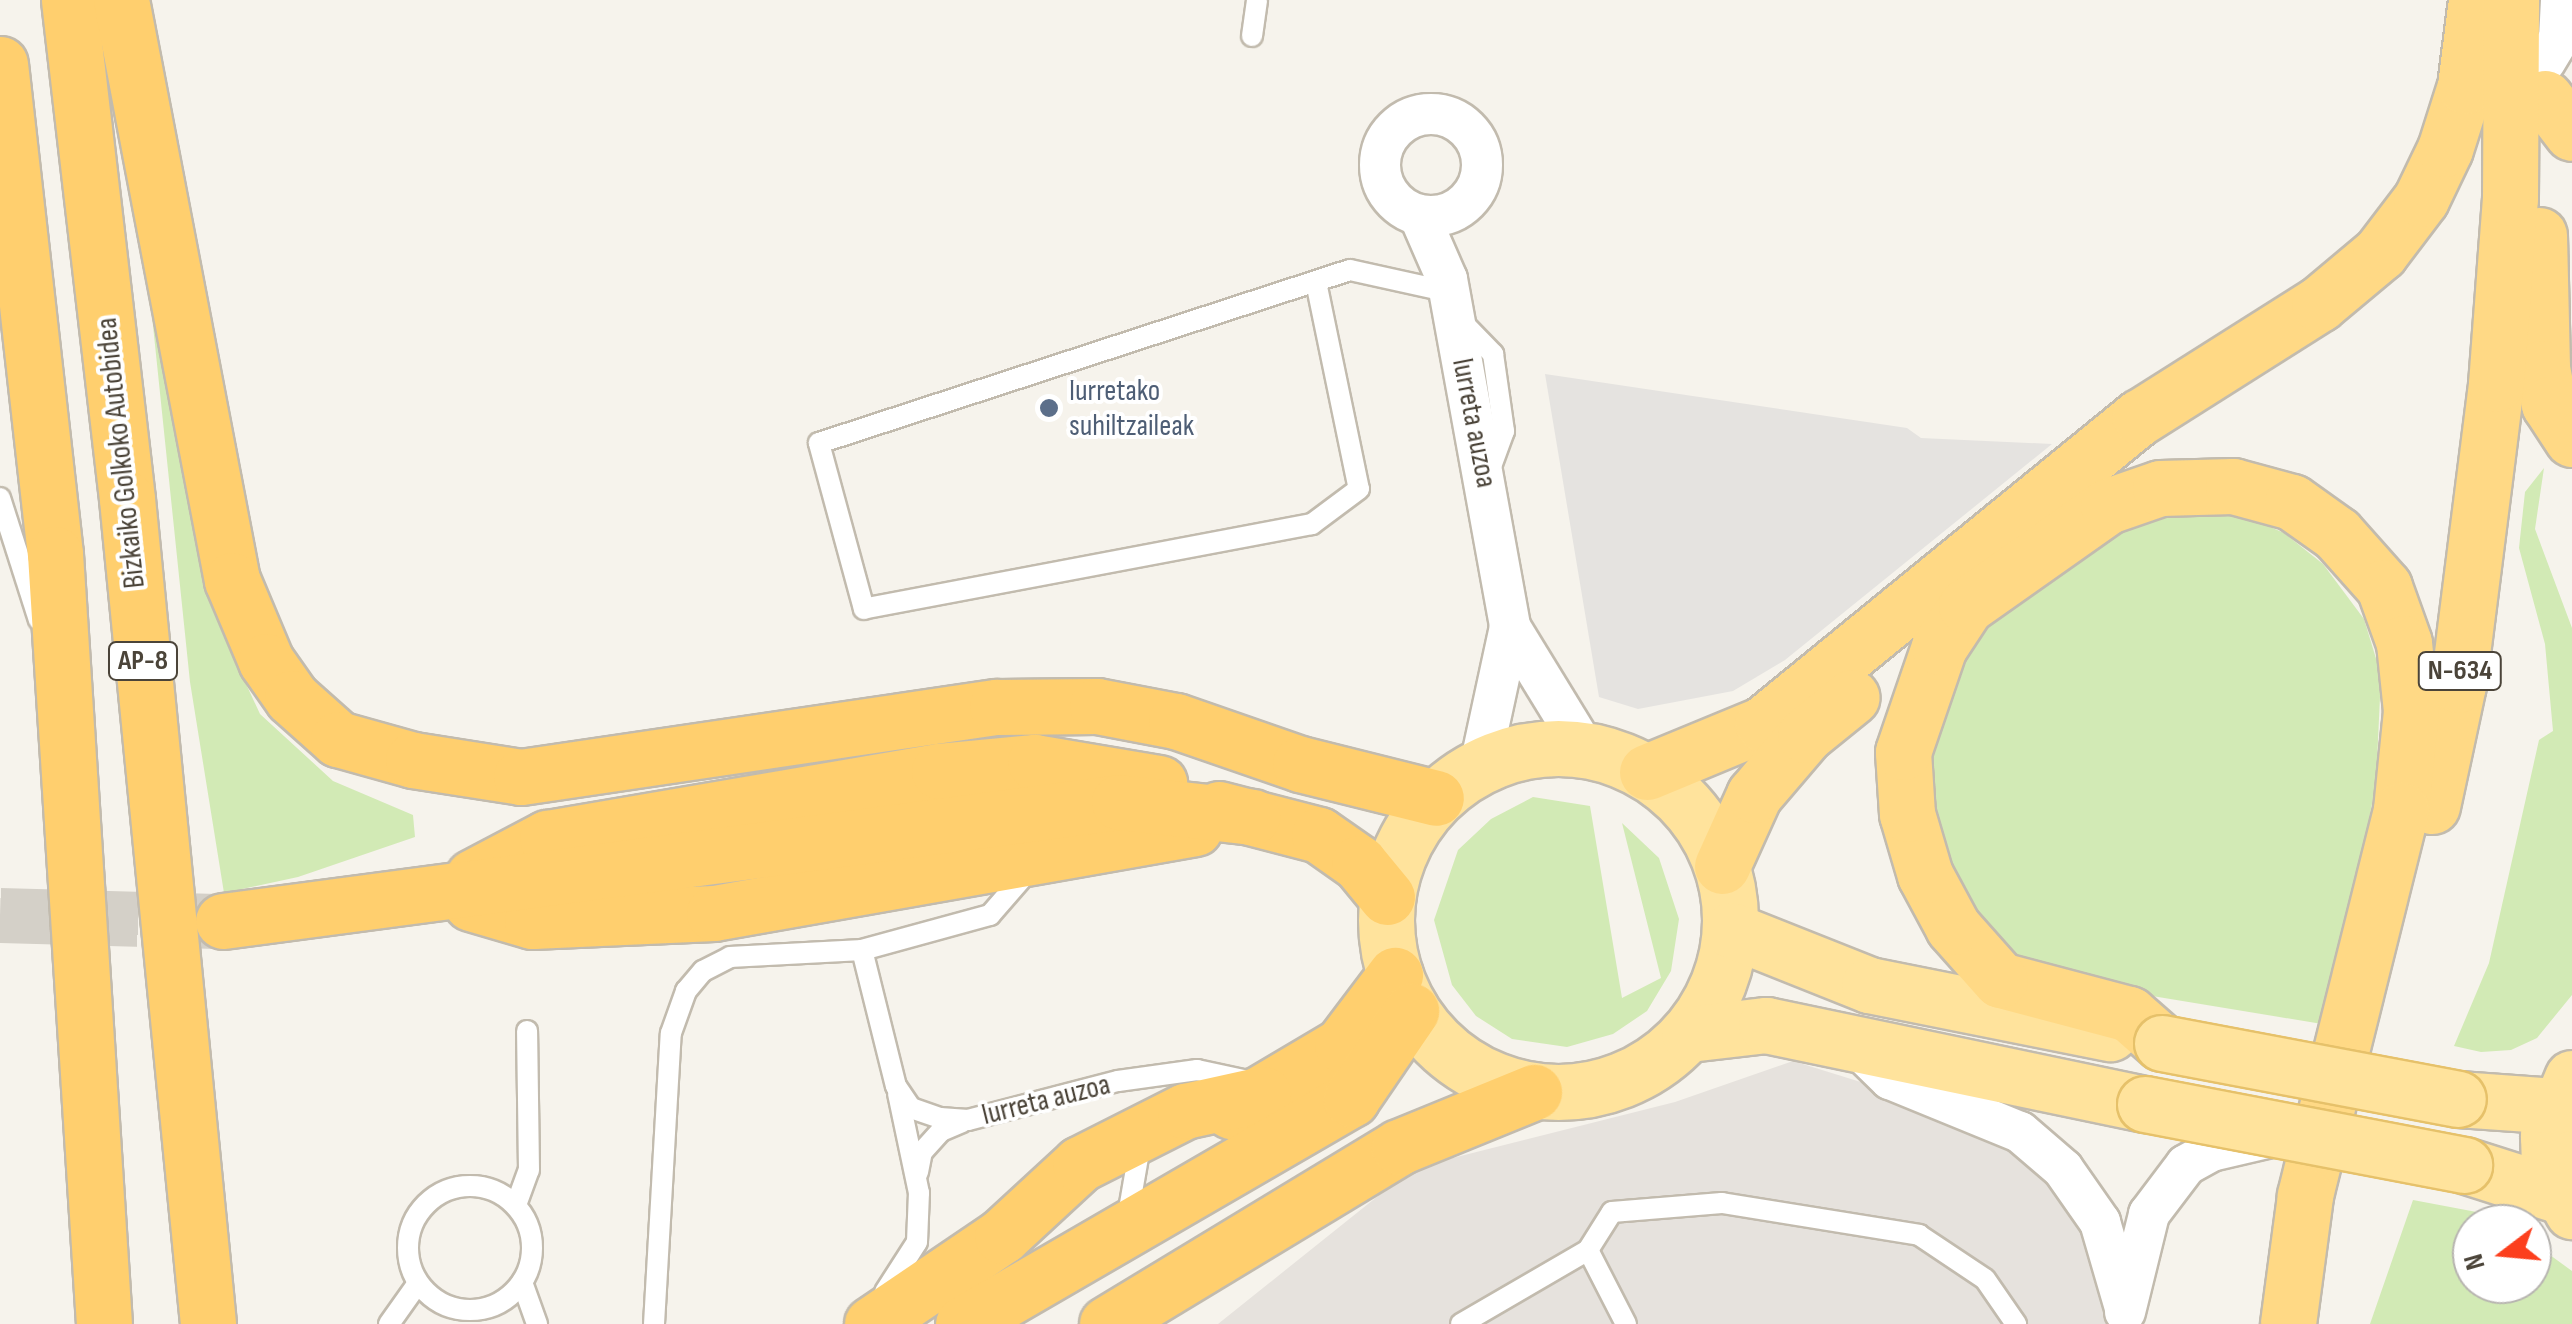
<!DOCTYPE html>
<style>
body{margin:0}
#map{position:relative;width:2572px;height:1324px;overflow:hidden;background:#f6f3ec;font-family:"Sofia Sans Condensed",sans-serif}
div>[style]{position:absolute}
.industrial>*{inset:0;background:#e6e2dd}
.green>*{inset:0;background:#d2eab5}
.parking>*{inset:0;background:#e5e3e0}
.motorway-tunnel>*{height:55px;margin-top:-27.5px;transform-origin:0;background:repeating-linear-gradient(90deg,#d4d0c8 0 55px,transparent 0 83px)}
.roads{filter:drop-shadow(2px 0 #c2bbae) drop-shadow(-2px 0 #c2bbae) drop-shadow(0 2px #c2bbae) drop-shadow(0 -2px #c2bbae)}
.service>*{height:20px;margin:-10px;padding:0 10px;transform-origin:10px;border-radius:10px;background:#fff}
.service>.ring{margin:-10px;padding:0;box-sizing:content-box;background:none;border:20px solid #fff;border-radius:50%}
.minor>*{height:40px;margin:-20px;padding:0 20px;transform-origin:20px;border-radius:20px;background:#fff}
.minor>.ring{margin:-20px;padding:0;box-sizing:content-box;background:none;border:40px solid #fff;border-radius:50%}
.primary>*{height:55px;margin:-27.5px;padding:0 27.5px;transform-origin:27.5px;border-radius:27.5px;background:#ffe39c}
.primary>.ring{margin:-27.5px;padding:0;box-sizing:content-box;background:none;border:55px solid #ffe39c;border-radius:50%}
.trunk>*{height:55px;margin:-27.5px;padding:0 27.5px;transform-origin:27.5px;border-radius:27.5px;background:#ffd985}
.motorway>*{height:55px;margin:-27.5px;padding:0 27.5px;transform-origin:27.5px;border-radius:27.5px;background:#ffcf6e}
.bridges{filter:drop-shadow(2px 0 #e6c16a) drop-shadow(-2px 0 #e6c16a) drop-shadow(0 2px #e6c16a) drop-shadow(0 -2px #e6c16a)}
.primary-bridge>*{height:55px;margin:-27.5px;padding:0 27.5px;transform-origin:27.5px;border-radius:27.5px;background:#ffe39c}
.dots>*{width:28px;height:28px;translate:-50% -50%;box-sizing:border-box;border:5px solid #fff;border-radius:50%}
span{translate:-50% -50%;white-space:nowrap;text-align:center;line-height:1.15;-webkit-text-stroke:8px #fff;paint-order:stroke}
.shield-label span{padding:2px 8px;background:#fff;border:2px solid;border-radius:8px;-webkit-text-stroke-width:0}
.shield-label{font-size:28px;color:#4b4439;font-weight:700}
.service-label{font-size:30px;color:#4e5e75}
.left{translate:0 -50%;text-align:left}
.street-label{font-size:30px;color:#4b4439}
.north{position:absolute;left:2452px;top:1204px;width:100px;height:100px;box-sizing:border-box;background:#fff;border:2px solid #b7b4b0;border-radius:50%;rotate:254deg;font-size:28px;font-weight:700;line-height:40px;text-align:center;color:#4b4439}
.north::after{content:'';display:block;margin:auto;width:35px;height:45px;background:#fc3f1d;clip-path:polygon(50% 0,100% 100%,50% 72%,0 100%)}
</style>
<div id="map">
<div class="industrial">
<i style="clip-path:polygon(1793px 1061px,2054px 1142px,2131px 1324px,1218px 1324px,1413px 1168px,1675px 1102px)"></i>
</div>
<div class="green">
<i style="clip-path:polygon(138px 181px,200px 561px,228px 645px,260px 714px,333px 781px,413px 815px,415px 837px,298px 877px,224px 893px,190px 682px)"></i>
<i style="clip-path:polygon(2544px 468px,2535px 529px,2572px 628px,2572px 995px,2537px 1038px,2511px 1050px,2481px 1052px,2454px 1046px,2489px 963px,2539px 740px,2553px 731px,2545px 644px,2519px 548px,2525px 492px)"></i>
<i style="clip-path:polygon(2159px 507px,2236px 512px,2284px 533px,2323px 564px,2364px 619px,2381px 675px,2376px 784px,2328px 1025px,2049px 979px,2001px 960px,1961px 911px,1927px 792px,1933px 723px,1948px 678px,1987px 618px,2025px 585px)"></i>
<i style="clip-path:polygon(1533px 797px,1590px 806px,1622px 998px,1661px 978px,1622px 823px,1659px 858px,1679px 919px,1671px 971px,1647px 1011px,1613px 1034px,1567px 1047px,1512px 1039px,1476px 1016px,1452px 985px,1434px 920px,1458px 850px,1491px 819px)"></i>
<i style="clip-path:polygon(2413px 1200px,2503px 1217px,2511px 1224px,2472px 1224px,2472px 1284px,2532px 1284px,2532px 1242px,2572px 1271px,2572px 1324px,2370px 1324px)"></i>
</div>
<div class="parking">
<i style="clip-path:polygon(1545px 374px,1907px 428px,1921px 438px,2052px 444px,1785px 660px,1733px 691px,1638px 709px,1599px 697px)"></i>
</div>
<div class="motorway-tunnel">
<i style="left:0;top:915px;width:217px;rotate:1.6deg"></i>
</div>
<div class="roads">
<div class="service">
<i style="left:1252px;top:36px;width:36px;rotate:-82deg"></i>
<i style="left:1316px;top:282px;width:211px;rotate:78.3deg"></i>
<i style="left:1359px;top:489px;width:59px;rotate:143.3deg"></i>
<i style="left:1312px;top:524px;width:456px;rotate:169.3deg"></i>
<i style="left:864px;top:609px;width:172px;rotate:-105.2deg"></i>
<i style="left:819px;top:443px;width:558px;rotate:-18.05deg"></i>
<i style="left:1350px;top:270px;width:101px;rotate:12.5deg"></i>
<i style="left:1462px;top:322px;width:45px;rotate:45.9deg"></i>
<i style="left:1493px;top:354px;width:78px;rotate:81.9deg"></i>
<i style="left:1504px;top:431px;width:44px;rotate:110.1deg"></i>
<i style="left:0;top:498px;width:128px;rotate:72.3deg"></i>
<i style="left:862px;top:950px;width:133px;rotate:-15.3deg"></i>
<i style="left:990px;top:915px;width:61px;rotate:-49deg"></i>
<i style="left:918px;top:1172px;width:20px;rotate:-79deg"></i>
<i style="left:922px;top:1152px;width:28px;rotate:-48deg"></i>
<i style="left:941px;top:1131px;width:23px;rotate:-23deg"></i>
<i class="ring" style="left:408px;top:1186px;width:104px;height:104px"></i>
<i style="left:516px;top:1205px;width:37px;rotate:-70deg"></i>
<i style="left:529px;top:1170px;width:139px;rotate:-90.8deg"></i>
<i style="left:1127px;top:1221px;width:76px;rotate:-80.2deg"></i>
<i style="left:1588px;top:1250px;width:45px;rotate:-57.7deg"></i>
<i style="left:1612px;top:1212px;width:110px;rotate:-4.7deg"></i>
<i style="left:1722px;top:1203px;width:200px;rotate:9.2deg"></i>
<i style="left:1919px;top:1235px;width:79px;rotate:33.7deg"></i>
<i style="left:1985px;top:1279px;width:55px;rotate:55.4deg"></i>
<i style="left:522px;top:1282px;width:45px;rotate:70.3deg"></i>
<i style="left:885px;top:1292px;width:59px;rotate:-57.4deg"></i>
<i style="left:917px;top:1242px;width:49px;rotate:-87.7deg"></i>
<i style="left:919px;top:1193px;width:102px;rotate:-101.9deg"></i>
<i style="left:389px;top:1324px;width:50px;rotate:-54.7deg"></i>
<i style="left:654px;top:1324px;width:291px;rotate:-86.7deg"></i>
<i style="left:671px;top:1033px;width:45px;rotate:-70.3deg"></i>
<i style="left:686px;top:991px;width:26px;rotate:-50deg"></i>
<i style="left:703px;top:971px;width:30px;rotate:-27deg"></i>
<i style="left:730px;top:957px;width:132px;rotate:-3deg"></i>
<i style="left:862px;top:950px;width:140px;rotate:76deg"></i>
<i style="left:896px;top:1086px;width:27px;rotate:56deg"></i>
<i style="left:911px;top:1108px;width:31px;rotate:19deg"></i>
<i style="left:940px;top:1118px;width:28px;rotate:4deg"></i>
<i style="left:968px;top:1120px;width:155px;rotate:-14.6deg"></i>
<i style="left:1118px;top:1081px;width:80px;rotate:-7.9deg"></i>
<i style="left:1197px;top:1070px;width:57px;rotate:12.1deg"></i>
<i style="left:1461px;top:1324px;width:147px;rotate:-30.2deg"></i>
<i style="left:1588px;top:1250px;width:83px;rotate:62.8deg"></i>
</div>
<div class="minor">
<i style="left:2545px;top:62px;width:27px;rotate:-59deg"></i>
<i style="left:2559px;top:39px;width:39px;rotate:-87deg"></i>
<i class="ring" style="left:1380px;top:114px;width:62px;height:62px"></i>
<i style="left:1419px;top:215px;width:70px;rotate:66.4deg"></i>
<i style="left:1447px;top:279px;width:354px;rotate:79.7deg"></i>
<i style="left:1510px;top:627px;width:142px;rotate:102.2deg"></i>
<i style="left:1510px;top:627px;width:145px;rotate:58.5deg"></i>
<i style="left:1858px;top:1048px;width:45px;rotate:44.1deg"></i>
<i style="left:1890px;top:1079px;width:140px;rotate:22.2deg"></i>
<i style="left:2020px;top:1132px;width:57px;rotate:40.7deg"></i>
<i style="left:2063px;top:1169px;width:65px;rotate:55.1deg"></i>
<i style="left:2100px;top:1222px;width:90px;rotate:73.8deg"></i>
<i style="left:2125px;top:1312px;width:101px;rotate:-76.2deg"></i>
<i style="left:2149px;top:1214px;width:61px;rotate:-52.9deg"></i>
<i style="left:2186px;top:1165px;width:29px;rotate:-29deg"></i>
<i style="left:2211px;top:1151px;width:66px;rotate:-13.2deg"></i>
</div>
<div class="primary">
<i class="ring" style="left:1386px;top:748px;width:289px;height:289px"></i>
<i style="left:1731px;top:930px;width:149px;rotate:21.7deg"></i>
<i style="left:1869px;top:985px;width:246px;rotate:11.3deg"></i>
<i style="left:1689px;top:1034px;width:78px;rotate:-6.7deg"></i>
<i style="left:1766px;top:1025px;width:387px;rotate:11.8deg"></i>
<i style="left:2572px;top:1078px;width:63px;rotate:112.5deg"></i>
<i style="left:2548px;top:1136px;width:31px;rotate:88deg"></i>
<i style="left:2549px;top:1167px;width:50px;rotate:62.4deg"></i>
<i style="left:2458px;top:1099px;width:97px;rotate:4.1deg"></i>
<i style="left:2464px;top:1165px;width:102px;rotate:17.7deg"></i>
</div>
<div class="trunk">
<i style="left:2545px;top:98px;width:44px;rotate:52.4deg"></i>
<i style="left:2539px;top:235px;width:133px;rotate:88.7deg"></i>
<i style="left:2542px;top:368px;width:37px;rotate:79deg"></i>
<i style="left:2549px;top:404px;width:42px;rotate:56.7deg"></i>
<i style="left:1647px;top:772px;width:126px;rotate:-22.5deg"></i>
<i style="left:1763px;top:724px;width:486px;rotate:-39.2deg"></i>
<i style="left:2140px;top:417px;width:212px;rotate:-32.3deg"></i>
<i style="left:2319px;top:304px;width:80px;rotate:-39.9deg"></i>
<i style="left:2380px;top:253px;width:68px;rotate:-52.8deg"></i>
<i style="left:2421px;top:199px;width:55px;rotate:-64.4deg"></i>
<i style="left:2445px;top:149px;width:66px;rotate:-72.4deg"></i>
<i style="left:2465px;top:86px;width:87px;rotate:-82.7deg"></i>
<i style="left:2432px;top:806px;width:124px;rotate:-77.9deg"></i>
<i style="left:2458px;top:685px;width:303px;rotate:-82.8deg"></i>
<i style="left:2496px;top:384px;width:187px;rotate:-85.7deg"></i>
<i style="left:2510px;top:198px;width:198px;rotate:-89.7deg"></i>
<i style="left:1722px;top:866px;width:78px;rotate:-65.7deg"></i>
<i style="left:1754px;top:795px;width:79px;rotate:-49.6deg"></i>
<i style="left:1805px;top:735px;width:60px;rotate:-39deg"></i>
<i style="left:2162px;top:1043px;width:44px;rotate:-138.7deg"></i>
<i style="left:2129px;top:1014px;width:133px;rotate:-165.2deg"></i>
<i style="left:2000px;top:980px;width:71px;rotate:-131.6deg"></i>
<i style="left:1953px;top:927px;width:59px;rotate:-118.3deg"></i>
<i style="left:1925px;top:875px;width:64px;rotate:-106.4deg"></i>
<i style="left:1907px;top:814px;width:62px;rotate:-93.7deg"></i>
<i style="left:1903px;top:752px;width:111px;rotate:-71.1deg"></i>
<i style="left:1939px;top:647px;width:49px;rotate:-56.6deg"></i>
<i style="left:1966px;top:606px;width:174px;rotate:-35.2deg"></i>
<i style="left:2108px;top:506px;width:55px;rotate:-19.1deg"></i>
<i style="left:2160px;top:488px;width:73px;rotate:-1.6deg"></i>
<i style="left:2233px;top:486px;width:61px;rotate:15.2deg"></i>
<i style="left:2292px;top:502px;width:55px;rotate:35.4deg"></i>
<i style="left:2337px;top:534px;width:71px;rotate:48.4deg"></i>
<i style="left:2384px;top:587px;width:59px;rotate:70.3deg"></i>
<i style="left:2404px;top:643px;width:68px;rotate:84.1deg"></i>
<i style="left:2411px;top:711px;width:100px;rotate:95.8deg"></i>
<i style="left:2401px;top:810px;width:398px;rotate:104deg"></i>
<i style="left:2305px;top:1196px;width:129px;rotate:97.6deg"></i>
</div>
<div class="motorway">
<i style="left:69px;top:0;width:502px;rotate:83.37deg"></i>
<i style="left:127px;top:499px;width:829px;rotate:84.39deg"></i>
<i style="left:121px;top:0;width:591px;rotate:79.17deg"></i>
<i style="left:232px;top:580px;width:88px;rotate:67.2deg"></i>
<i style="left:266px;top:661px;width:45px;rotate:54.9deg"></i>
<i style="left:292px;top:698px;width:62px;rotate:41.7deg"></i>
<i style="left:338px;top:739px;width:78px;rotate:15.6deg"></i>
<i style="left:413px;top:760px;width:109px;rotate:8.9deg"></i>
<i style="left:521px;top:777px;width:481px;rotate:-8.4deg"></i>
<i style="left:997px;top:707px;width:100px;rotate:-0.6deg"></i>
<i style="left:1097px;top:706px;width:80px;rotate:10.8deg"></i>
<i style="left:1176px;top:721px;width:131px;rotate:19.1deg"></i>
<i style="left:1300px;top:764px;width:140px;rotate:14deg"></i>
<i style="left:0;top:64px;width:493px;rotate:83.6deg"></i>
<i style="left:55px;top:554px;width:772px;rotate:86.36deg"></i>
<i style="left:1219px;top:809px;width:103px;rotate:14.6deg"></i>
<i style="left:1319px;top:835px;width:49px;rotate:35deg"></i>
<i style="left:1359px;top:863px;width:44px;rotate:50.5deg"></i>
<i style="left:473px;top:877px;width:84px;rotate:-27.8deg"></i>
<i style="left:547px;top:838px;width:398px;rotate:-9.7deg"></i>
<i style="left:939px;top:771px;width:96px;rotate:-5.4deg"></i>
<i style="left:1035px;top:762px;width:126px;rotate:9.6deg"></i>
<i style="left:471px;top:903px;width:64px;rotate:16.4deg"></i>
<i style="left:532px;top:921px;width:182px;rotate:-2.5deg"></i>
<i style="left:714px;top:913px;width:488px;rotate:-10deg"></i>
<i style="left:223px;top:921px;width:904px;rotate:-7.57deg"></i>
<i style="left:1119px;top:802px;width:134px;rotate:6.4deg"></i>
<i style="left:1231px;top:1111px;width:129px;rotate:-30.7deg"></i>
<i style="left:1342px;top:1045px;width:88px;rotate:-52.9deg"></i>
<i style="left:872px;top:1324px;width:157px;rotate:-34.1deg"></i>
<i style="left:1002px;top:1236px;width:106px;rotate:-42.7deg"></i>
<i style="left:1080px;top:1164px;width:118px;rotate:-26.8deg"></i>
<i style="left:1185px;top:1111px;width:80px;rotate:-12.3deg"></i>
<i style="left:963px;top:1324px;width:449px;rotate:-30.1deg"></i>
<i style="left:1351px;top:1099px;width:107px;rotate:-55.7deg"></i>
<i style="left:1107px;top:1324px;width:341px;rotate:-31.2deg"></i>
<i style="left:1399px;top:1147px;width:146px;rotate:-22.2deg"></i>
</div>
</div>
<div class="bridges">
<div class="primary-bridge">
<i style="left:2162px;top:1043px;width:301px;rotate:10.7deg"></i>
<i style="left:2145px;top:1104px;width:325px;rotate:10.8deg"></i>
</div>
</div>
<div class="dots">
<i style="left:1049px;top:408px;background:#5c6f8a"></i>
</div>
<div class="shield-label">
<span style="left:143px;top:661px">AP-8</span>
<span style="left:2460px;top:671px">N-634</span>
</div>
<div class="service-label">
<span class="left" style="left:1069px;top:408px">Iurretako<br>suhiltzaileak</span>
</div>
<div class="street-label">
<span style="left:1474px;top:423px;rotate:79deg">Iurreta auzoa</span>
<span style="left:121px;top:453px;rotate:-96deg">Bizkaiko Golkoko Autobidea</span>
<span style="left:1046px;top:1100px;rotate:-14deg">Iurreta auzoa</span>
</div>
<div class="north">N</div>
</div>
